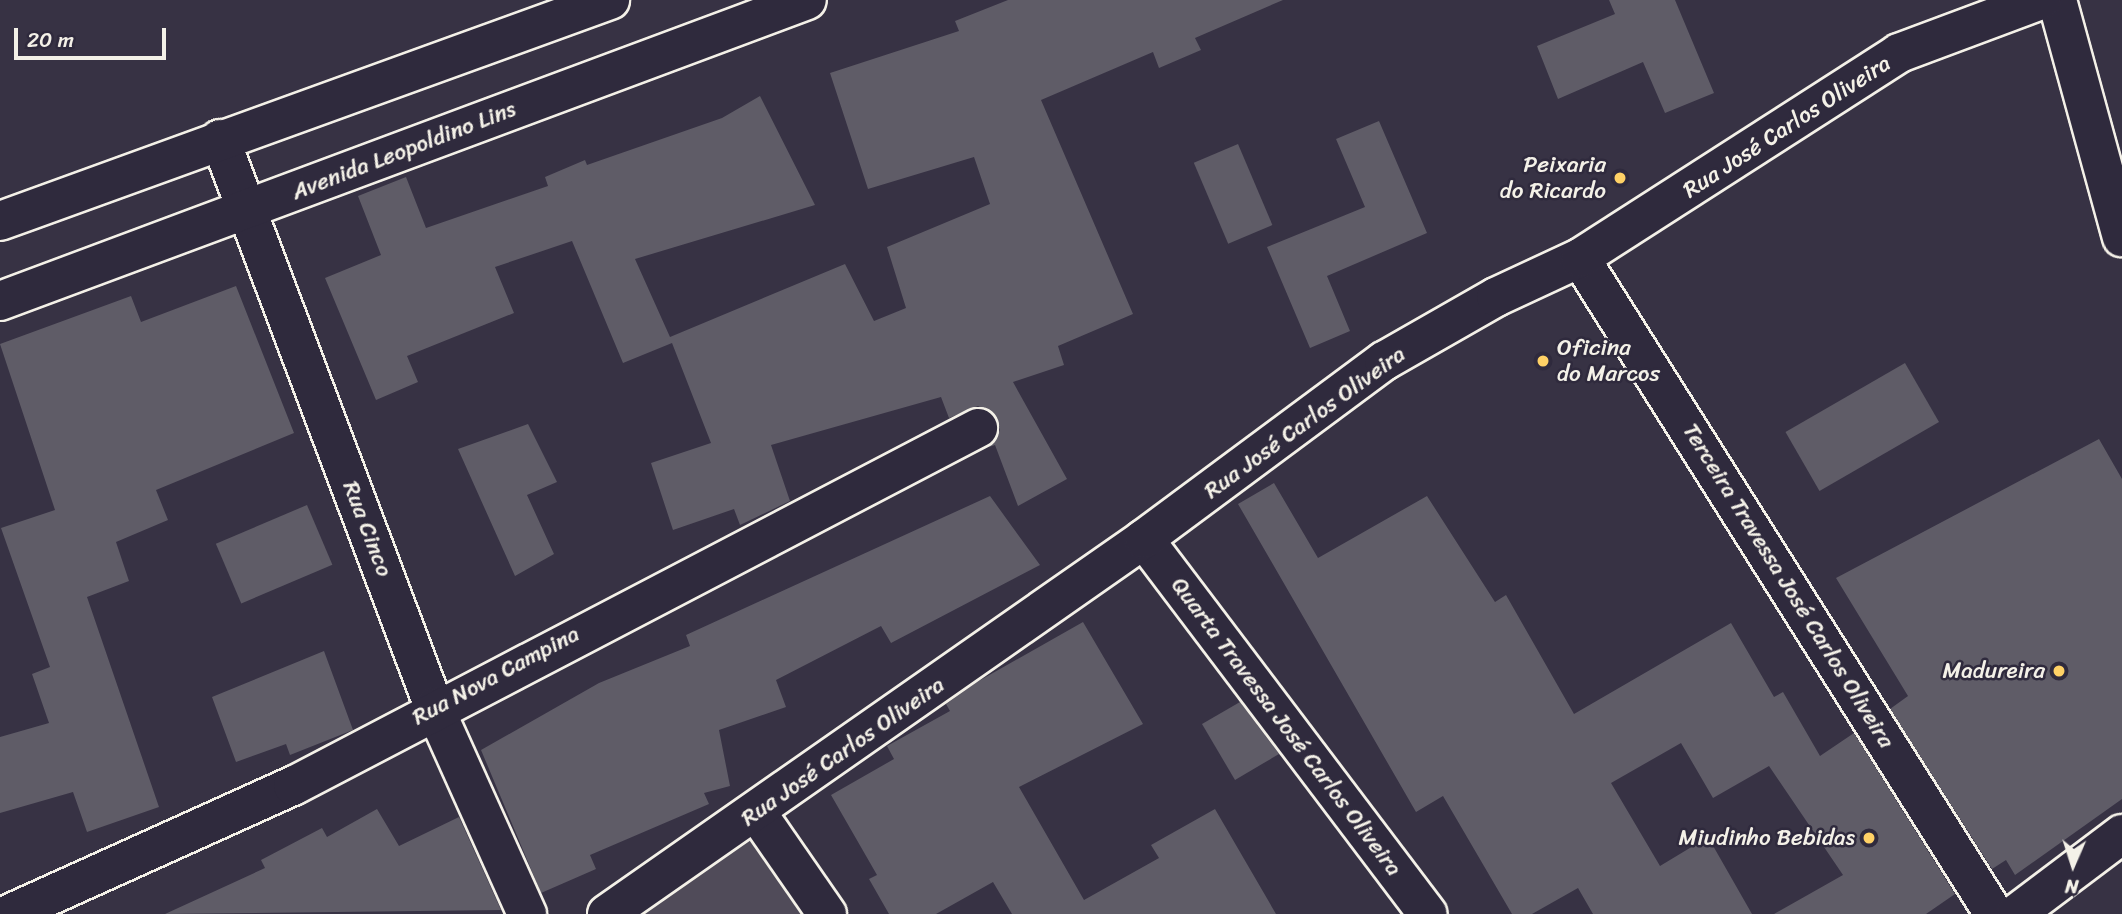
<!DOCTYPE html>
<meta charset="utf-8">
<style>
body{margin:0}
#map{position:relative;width:2122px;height:914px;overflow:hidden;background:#373244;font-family:Sriracha,sans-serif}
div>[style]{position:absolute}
.green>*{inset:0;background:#504b59}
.building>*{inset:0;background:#5f5c67;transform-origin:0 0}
.roads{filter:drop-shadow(2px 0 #f4f1e8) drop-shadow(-2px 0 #f4f1e8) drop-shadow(0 2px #f4f1e8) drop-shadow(0 -2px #f4f1e8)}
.minor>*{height:38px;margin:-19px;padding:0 19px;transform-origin:19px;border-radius:19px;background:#2f2a3d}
.secondary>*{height:38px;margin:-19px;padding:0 19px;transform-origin:19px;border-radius:19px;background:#2f2a3d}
.dots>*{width:19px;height:19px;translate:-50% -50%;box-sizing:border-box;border:4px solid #2f2a3d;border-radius:50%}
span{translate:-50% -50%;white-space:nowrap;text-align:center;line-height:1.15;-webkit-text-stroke:5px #2f2a3d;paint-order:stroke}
.street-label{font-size:23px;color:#f4f1e8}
.poi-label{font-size:23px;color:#f4f1e8}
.right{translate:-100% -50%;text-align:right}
.left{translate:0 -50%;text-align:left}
.north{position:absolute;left:2038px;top:830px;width:70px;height:70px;-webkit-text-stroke:5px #2f2a3d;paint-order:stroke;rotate:183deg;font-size:19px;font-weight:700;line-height:28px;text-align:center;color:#f4f1e8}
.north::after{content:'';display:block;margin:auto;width:24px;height:32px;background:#f4f1e8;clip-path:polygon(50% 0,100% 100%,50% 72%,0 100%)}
.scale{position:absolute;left:14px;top:28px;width:152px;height:32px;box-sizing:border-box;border:4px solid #f4f1e8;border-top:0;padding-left:9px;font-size:21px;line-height:24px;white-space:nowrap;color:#f4f1e8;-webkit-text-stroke:5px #2f2a3d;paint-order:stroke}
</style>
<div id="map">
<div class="green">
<i style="clip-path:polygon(748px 832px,804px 914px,618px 914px)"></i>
</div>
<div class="building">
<i style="clip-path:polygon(1008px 0,1283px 0,1195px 38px,1201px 50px,1159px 68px,1153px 52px,1041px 100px,1133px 314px,1058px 346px,1064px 365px,1013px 382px,1067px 479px,1018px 506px,995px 445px,989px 447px,1000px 430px,997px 417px,978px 406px,949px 418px,941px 397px,771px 445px,790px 501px,740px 525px,734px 509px,673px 530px,651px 463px,711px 443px,672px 343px,623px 363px,572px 241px,495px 267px,514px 313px,407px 356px,418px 382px,376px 400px,325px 278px,381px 255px,358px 196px,406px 177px,426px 228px,548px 186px,545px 177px,585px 160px,587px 165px,722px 118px,760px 96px,815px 205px,635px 259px,670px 337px,845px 264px,874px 321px,906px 308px,887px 247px,990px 204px,974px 157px,868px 189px,830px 73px,959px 31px,955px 21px)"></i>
<i style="clip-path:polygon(1609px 0,1675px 0,1714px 93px,1665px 113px,1643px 62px,1558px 99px,1537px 46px,1615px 14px)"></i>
<i style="clip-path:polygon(1379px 121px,1427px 233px,1327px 276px,1350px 331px,1310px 348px,1267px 247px,1365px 207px,1336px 139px)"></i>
<i style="left:1238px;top:144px;width:88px;height:48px;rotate:67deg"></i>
<i style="clip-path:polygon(236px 286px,294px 433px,156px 490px,168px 520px,116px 542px,129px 581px,87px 597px,159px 807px,87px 832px,73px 792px,0 813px,0 737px,49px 723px,32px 674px,50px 667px,1px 528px,55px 510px,0 344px,131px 296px,141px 322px)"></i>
<i style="left:1905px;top:363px;width:68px;height:138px;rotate:60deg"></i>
<i style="clip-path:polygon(528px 424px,557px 482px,527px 495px,554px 554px,515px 576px,458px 449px)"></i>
<i style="clip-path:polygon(2099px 439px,2122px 479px,2122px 799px,2015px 875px,2006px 860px,1992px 869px,1890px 709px,1908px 696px,1836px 578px)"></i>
<i style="clip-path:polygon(1274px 483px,1318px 558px,1427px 496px,1495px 602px,1506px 595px,1574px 714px,1731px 623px,1774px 697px,1783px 692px,1820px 756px,1854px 733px,1955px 894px,1926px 914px,1774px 914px,1843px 875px,1769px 766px,1713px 798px,1681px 743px,1611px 783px,1660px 866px,1708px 837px,1752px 914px,1593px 914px,1578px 888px,1532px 914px,1512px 914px,1443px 796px,1416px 812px,1238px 504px)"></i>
<i style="clip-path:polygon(990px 496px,1040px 565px,891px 643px,881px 626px,776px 680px,786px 707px,719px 730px,730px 786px,704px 793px,709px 804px,590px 855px,596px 869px,541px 893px,481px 750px,599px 683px,690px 646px,686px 635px)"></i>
<i style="left:307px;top:505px;width:65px;height:99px;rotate:67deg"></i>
<i style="clip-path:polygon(1083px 622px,1143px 724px,1019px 787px,1084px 900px,1159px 858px,1151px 845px,1215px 809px,1276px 914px,1012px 914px,993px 882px,936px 914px,889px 914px,869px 879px,877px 875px,831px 795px,894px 759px,887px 746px,950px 711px,946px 704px,977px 682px)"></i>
<i style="clip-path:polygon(324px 651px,353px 730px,290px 755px,286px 744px,236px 762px,212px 697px)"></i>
<i style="clip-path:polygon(1240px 702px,1279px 754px,1235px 780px,1202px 724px)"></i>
<i style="clip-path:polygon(377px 809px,399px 846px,459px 817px,501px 910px,165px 914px,265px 868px,261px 860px,322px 828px,327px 837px)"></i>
</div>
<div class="roads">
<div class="minor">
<i style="left:2057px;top:0;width:246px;rotate:74.7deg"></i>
<i style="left:220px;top:139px;width:607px;rotate:69.36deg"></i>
<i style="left:434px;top:707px;width:227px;rotate:65.8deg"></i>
<i style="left:1580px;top:258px;width:776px;rotate:57.74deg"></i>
<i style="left:1144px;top:539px;width:470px;rotate:52.9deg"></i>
<i style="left:757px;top:813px;width:123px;rotate:55.3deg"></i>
<i style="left:9px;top:914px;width:312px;rotate:-24.3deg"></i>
<i style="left:293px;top:786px;width:773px;rotate:-27.59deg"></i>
<i style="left:607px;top:914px;width:655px;rotate:-34.93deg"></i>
<i style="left:1144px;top:539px;width:299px;rotate:-36.6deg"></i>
<i style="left:1384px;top:361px;width:129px;rotate:-29.7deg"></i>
<i style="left:1496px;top:297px;width:93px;rotate:-24.9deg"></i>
<i style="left:1580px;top:258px;width:379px;rotate:-32.7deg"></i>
<i style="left:1899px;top:53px;width:152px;rotate:-20.5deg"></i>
</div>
<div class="secondary">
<i style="left:0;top:221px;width:649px;rotate:-19.92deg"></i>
<i style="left:0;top:301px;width:861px;rotate:-20.45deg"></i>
<i style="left:2016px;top:914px;width:133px;rotate:-37deg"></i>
</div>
</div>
<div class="dots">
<i style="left:1620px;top:178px;background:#ffd166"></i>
<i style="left:1543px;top:361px;background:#ffd166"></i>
<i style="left:2059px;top:671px;background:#ffd166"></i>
<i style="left:1869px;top:838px;background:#ffd166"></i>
</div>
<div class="street-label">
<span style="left:1787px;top:127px;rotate:-33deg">Rua José Carlos Oliveira</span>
<span style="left:404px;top:151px;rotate:-21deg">Avenida Leopoldino Lins</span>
<span style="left:1305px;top:423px;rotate:-36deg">Rua José Carlos Oliveira</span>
<span style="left:367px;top:529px;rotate:69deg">Rua Cinco</span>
<span style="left:1788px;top:586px;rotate:58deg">Terceira Travessa José Carlos Oliveira</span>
<span style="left:496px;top:676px;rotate:-28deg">Rua Nova Campina</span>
<span style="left:1286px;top:727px;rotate:53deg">Quarta Travessa José Carlos Oliveira</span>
<span style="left:843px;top:752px;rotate:-35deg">Rua José Carlos Oliveira</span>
</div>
<div class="poi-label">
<span class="right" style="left:1606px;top:178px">Peixaria<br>do Ricardo</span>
<span class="left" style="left:1557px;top:361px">Oficina<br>do Marcos</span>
<span class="right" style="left:2045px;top:671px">Madureira</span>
<span class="right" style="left:1855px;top:838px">Miudinho Bebidas</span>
</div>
<div class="north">N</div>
<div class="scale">20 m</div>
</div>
